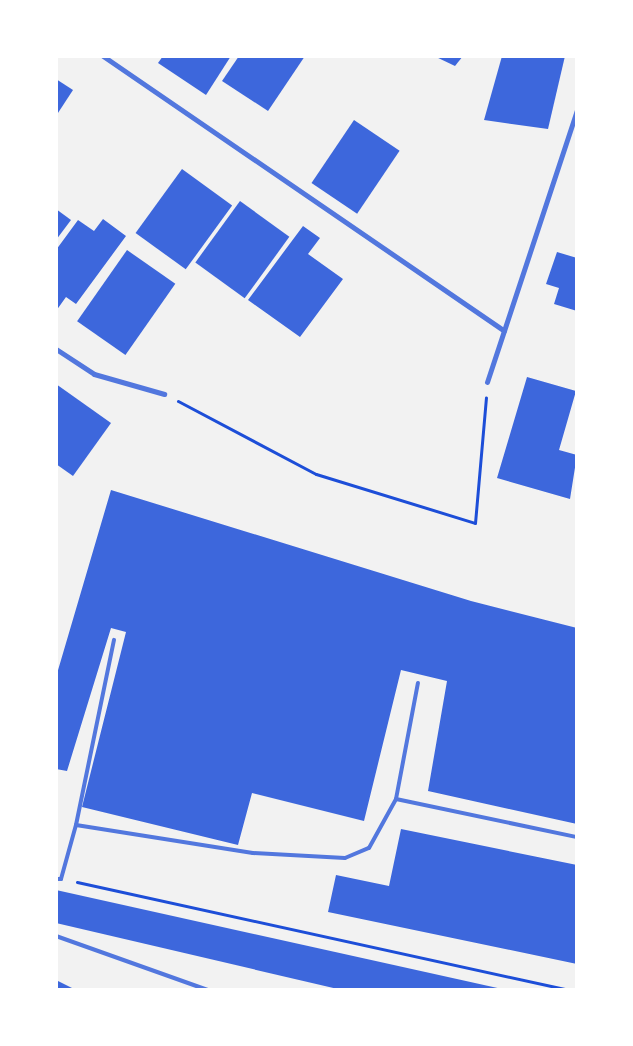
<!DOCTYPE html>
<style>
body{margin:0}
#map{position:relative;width:633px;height:1046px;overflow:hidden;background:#f2f2f2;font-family:Overpass,sans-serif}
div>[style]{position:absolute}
.building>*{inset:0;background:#3d67dc;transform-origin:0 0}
.path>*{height:3px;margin:-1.5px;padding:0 1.5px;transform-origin:1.5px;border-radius:1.5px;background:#1d4ed8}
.service>*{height:4px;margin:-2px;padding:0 2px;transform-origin:2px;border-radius:2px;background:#5277de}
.minor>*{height:5px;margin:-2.5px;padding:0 2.5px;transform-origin:2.5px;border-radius:2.5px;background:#5277de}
span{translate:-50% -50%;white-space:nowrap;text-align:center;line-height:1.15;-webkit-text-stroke:4.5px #fff;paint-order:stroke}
.frame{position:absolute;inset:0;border:58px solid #fff;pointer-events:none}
</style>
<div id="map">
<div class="building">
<i style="clip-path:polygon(163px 56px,231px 56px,206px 95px,158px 63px)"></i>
<i style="clip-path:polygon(239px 56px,305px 56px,268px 111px,222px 81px)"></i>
<i style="clip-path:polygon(434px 56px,463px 56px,455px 66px)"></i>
<i style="clip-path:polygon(502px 56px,565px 56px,548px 129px,484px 120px)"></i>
<i style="clip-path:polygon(56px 79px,73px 90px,56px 116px)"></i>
<i style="left:354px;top:120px;width:55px;height:76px;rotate:34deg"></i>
<i style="left:182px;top:169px;width:62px;height:79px;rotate:36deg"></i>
<i style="left:240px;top:201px;width:61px;height:76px;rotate:36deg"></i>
<i style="clip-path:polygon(56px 209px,71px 220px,56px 240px)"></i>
<i style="clip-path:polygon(103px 219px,126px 236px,76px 304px,66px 297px,56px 311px,56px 250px,78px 220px,94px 231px)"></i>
<i style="clip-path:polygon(303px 226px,320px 238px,308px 254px,343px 279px,300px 337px,248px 300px)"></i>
<i style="left:127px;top:250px;width:59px;height:87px;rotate:35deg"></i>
<i style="clip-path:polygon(557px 252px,577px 258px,577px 311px,554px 304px,559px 288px,546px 284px)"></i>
<i style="clip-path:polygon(527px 377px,576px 391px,559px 450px,577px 455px,570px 499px,497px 478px)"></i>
<i style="clip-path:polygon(56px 384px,111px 423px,73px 476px,56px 464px)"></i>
<i style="clip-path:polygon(111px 490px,471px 601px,577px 628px,577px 824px,428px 791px,447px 681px,401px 670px,364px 821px,252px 793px,238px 845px,82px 807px,126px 632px,111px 628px,67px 771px,56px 769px,56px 677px)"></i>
<i style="clip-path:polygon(401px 829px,577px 865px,577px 964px,328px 912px,336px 875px,389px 886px)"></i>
<i style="clip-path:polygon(56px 890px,502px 989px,502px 990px,342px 990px,56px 923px)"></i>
<i style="clip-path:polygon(56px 980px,76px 990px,56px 990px)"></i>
</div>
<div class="path">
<i style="left:178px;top:401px;width:156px;rotate:27.9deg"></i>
<i style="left:316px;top:474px;width:166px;rotate:17.1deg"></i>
<i style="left:475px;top:523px;width:126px;rotate:-85deg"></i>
<i style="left:77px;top:882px;width:504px;rotate:12.38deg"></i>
</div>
<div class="service">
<i style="left:396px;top:799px;width:185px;rotate:11.9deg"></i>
<i style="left:76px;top:825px;width:179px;rotate:9deg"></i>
<i style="left:253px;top:853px;width:92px;rotate:3.1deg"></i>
<i style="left:345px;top:858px;width:26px;rotate:-23deg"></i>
<i style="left:369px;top:848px;width:56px;rotate:-61.1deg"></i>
<i style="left:396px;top:799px;width:118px;rotate:-79.3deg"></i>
<i style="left:56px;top:879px;width:5px"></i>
<i style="left:61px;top:879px;width:56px;rotate:-74.5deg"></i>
<i style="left:76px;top:825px;width:189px;rotate:-78.4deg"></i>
<i style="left:56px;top:936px;width:161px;rotate:19.6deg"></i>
</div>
<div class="minor">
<i style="left:103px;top:56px;width:486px;rotate:34.4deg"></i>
<i style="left:56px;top:349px;width:45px;rotate:33.3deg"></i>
<i style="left:94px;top:374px;width:73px;rotate:15.9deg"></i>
<i style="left:487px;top:382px;width:287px;rotate:-71.7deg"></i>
</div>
<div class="frame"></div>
</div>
